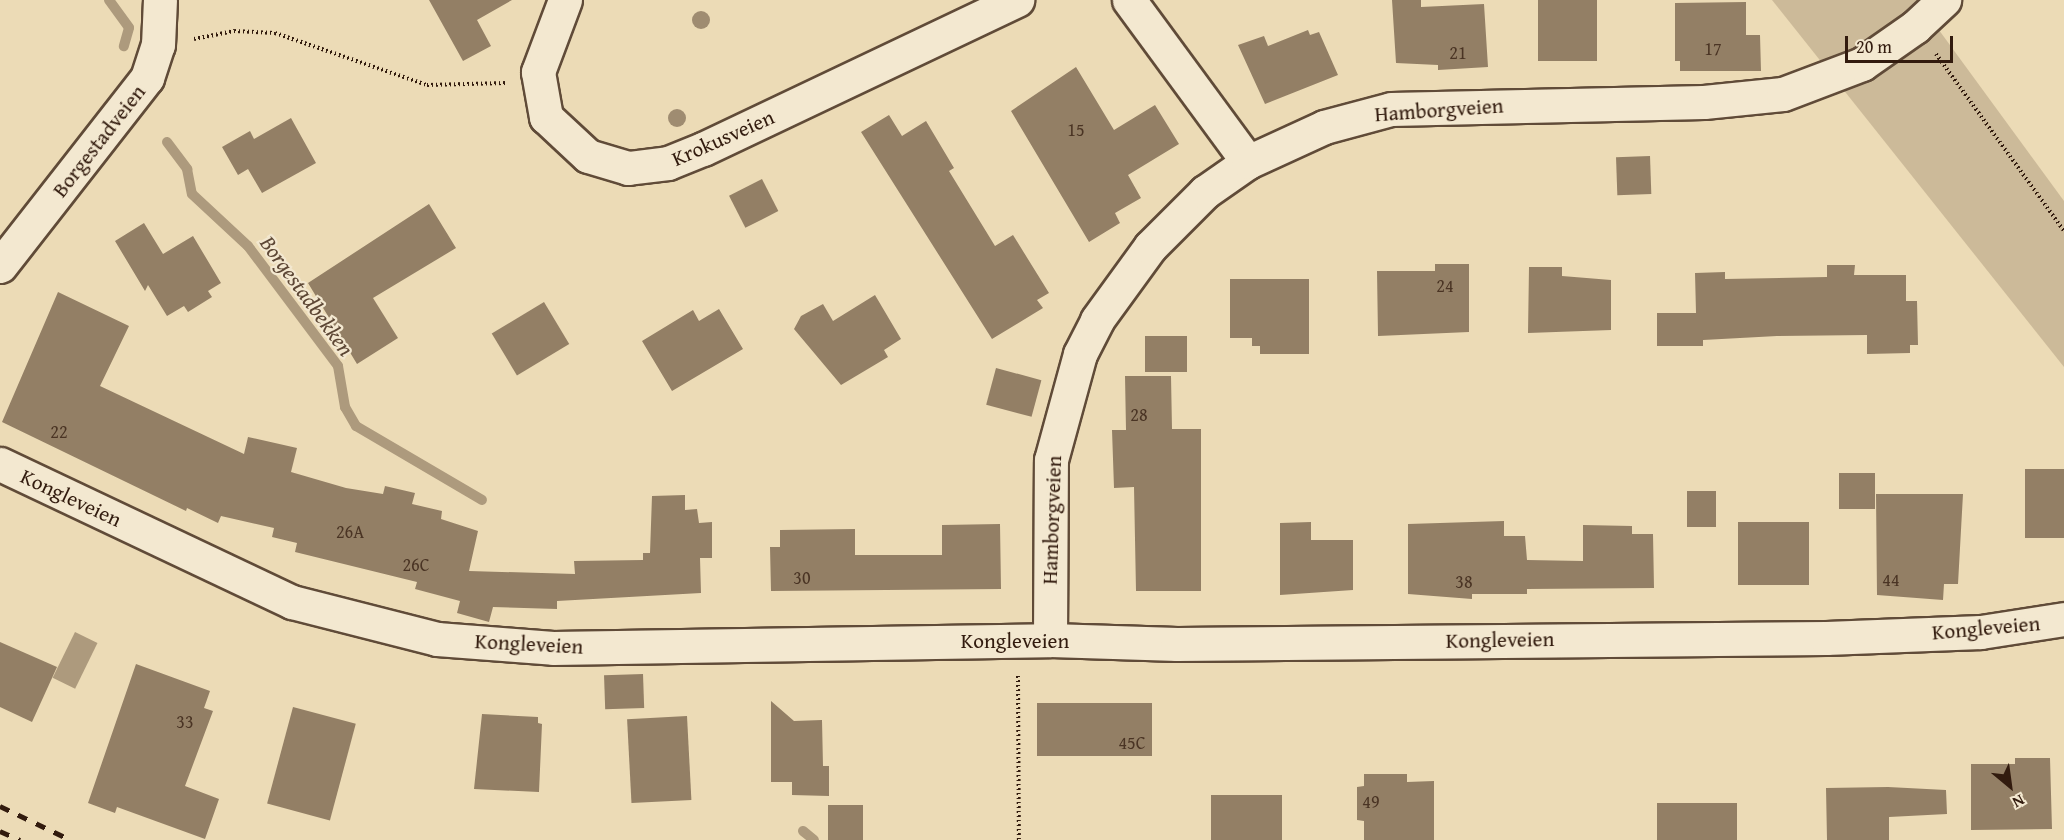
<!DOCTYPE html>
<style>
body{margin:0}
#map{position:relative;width:2064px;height:840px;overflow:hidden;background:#ecdbb6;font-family:"Gentium Book Plus",serif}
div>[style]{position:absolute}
.green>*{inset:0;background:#ccba99}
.water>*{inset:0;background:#ad9a7d;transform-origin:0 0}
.stream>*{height:10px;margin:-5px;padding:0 5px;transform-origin:5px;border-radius:5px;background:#ad9a7d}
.building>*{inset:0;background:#937f65;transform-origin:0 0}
.path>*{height:4px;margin-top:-2px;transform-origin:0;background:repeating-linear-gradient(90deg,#321b0e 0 1.5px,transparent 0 4.5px)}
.roads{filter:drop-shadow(2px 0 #604b38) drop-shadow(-2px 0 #604b38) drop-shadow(0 2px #604b38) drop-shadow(0 -2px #604b38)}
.street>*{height:33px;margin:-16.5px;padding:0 16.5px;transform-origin:16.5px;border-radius:16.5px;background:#f3e8d0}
.rail>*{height:4.5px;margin-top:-2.25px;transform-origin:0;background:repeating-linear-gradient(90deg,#321b0e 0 10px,transparent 0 20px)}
.trees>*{width:18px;height:18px;margin:-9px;border-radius:50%;background:#9f8c71}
span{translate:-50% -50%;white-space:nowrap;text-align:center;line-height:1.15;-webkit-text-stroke:4.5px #f3e8d0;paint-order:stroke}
.number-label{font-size:18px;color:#4a3424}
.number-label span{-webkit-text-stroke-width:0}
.street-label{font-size:21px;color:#321b0e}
.water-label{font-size:22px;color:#5d4735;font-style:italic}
.north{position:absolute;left:1980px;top:756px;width:60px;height:60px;-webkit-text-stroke:4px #f3e8d0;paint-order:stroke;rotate:151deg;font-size:16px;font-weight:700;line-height:24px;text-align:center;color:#321b0e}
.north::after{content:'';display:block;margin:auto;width:21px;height:27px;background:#321b0e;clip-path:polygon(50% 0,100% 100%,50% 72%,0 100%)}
.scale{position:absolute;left:1845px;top:36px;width:108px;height:27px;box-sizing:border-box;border:3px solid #321b0e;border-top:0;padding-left:8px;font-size:18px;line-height:21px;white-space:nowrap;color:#321b0e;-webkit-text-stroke:4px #f3e8d0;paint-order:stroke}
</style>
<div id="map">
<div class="green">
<i style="clip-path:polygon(1772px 0,1917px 0,2064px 201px,2064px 367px)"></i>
</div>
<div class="water">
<i style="left:75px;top:632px;width:25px;height:51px;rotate:26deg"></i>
</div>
<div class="stream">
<i style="left:109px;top:0;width:34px;rotate:54deg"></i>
<i style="left:129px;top:28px;width:19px;rotate:106deg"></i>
<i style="left:167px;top:142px;width:34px;rotate:53deg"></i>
<i style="left:187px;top:169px;width:25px;rotate:79deg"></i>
<i style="left:192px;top:194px;width:76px;rotate:42.9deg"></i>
<i style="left:248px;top:246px;width:150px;rotate:53.1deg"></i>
<i style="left:338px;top:366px;width:42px;rotate:80.3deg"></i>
<i style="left:345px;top:407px;width:22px;rotate:60deg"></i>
<i style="left:356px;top:426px;width:146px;rotate:30.4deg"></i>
<i style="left:803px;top:831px;width:14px;rotate:39deg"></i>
</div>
<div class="building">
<i style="clip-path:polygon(429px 0,512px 0,477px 20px,491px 46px,463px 61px)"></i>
<i style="clip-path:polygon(1392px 0,1421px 0,1421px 7px,1484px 4px,1488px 67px,1438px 70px,1438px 65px,1396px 63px)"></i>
<i style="left:1538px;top:0;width:59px;height:61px"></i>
<i style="clip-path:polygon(1746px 2px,1746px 35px,1760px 35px,1761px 71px,1680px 71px,1680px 61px,1675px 61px,1675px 3px)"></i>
<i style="clip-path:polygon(1308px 30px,1310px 35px,1319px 32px,1338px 75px,1265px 104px,1238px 45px,1264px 36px,1268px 46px)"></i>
<i style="clip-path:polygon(1076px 67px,1114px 130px,1155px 105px,1179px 144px,1128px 175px,1141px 198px,1115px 213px,1120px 223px,1089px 242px,1011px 111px)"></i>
<i style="clip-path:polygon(889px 115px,902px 136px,926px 121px,954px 168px,949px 171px,995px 246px,1013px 235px,1049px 293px,1037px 300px,1043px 308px,992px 339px,861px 132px)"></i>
<i style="clip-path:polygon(291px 118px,316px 163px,262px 193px,248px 169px,238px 175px,222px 147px,250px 131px,254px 139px)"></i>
<i style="left:1650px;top:156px;width:38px;height:34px;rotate:88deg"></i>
<i style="left:762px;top:179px;width:36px;height:37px;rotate:63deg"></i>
<i style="clip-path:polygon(429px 204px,456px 248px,373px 298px,398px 338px,357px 364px,308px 283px)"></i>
<i style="clip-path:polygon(144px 223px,163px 254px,193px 236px,221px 283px,208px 291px,212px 297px,188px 312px,184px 306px,167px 316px,148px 285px,145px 291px,115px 241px)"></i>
<i style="clip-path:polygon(1435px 264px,1469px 264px,1469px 332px,1378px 336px,1377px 271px,1435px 271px)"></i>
<i style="clip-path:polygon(1827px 265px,1855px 265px,1854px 275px,1906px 275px,1906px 301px,1917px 301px,1918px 345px,1910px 345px,1910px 353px,1867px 354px,1867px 335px,1777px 336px,1703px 340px,1703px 346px,1657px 346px,1657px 313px,1696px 313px,1695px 273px,1725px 272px,1725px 279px,1827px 277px)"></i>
<i style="clip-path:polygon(1529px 267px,1562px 267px,1562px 276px,1611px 280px,1611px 330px,1528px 333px)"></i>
<i style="clip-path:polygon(1230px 279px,1309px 279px,1309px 354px,1260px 354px,1260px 346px,1252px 346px,1252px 338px,1230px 338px)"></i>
<i style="clip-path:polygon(58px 292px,129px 326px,100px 386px,244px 454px,248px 437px,297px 448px,291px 472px,346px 488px,383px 494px,385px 486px,415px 493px,412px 504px,442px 511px,441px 519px,478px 531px,469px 571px,575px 574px,574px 561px,643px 560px,643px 553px,650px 553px,652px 496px,685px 495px,685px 510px,697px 509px,699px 523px,712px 522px,712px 558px,700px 558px,701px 593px,557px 601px,557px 609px,493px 607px,489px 622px,457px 613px,460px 601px,415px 589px,417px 582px,295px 552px,297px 543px,272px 537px,274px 528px,221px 516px,218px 523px,187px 508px,186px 511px,2px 422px)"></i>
<i style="clip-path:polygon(875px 295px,901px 339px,884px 350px,888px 357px,841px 385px,794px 329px,801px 316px,823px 304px,833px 321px)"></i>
<i style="left:544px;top:302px;width:49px;height:61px;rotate:59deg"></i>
<i style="clip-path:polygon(719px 309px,743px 349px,672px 391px,642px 341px,693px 310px,699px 321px)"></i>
<i style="left:1145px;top:336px;width:42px;height:36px"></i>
<i style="left:996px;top:368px;width:47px;height:38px;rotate:15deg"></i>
<i style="clip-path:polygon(1125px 376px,1171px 376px,1172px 429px,1201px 429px,1201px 591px,1136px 591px,1134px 487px,1114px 488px,1112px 430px,1126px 430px)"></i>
<i style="left:2064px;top:469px;width:69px;height:39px;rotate:90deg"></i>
<i style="left:1839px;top:473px;width:36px;height:36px"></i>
<i style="left:1687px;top:491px;width:29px;height:36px"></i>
<i style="clip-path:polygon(1876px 494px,1963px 494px,1958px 584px,1944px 584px,1943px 600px,1877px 595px)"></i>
<i style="clip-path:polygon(1504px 521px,1504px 536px,1525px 536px,1527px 560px,1583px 561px,1583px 525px,1632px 526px,1632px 534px,1653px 534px,1654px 588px,1527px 589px,1527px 594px,1472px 594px,1472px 599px,1408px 594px,1408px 524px)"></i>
<i style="clip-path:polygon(1311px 522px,1311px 540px,1353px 540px,1353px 590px,1280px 595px,1280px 523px)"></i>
<i style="left:1809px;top:522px;width:63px;height:71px;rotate:90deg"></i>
<i style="clip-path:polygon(1000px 524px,1001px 589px,771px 591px,770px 547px,780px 547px,780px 530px,855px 529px,855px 555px,942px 555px,942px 525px)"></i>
<i style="clip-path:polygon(0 642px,57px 667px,32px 722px,0 707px)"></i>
<i style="clip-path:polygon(136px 664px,210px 691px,204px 708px,213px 711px,185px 786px,219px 799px,205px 839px,117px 807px,115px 813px,88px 803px)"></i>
<i style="left:643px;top:674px;width:34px;height:39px;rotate:88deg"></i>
<i style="clip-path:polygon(771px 701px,794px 721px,822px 720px,823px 766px,829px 766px,829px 796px,792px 795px,792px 782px,771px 782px)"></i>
<i style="left:1152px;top:703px;width:53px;height:115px;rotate:90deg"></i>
<i style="left:293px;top:707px;width:65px;height:100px;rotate:15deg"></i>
<i style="clip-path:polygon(482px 714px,538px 717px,538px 723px,542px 724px,539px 792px,474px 789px)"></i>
<i style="left:687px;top:716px;width:84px;height:60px;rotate:87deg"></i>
<i style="clip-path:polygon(2015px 758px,2050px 758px,2052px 829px,1971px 830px,1971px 764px,2015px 764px)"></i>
<i style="clip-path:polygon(1364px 774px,1407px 774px,1407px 782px,1434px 781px,1434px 840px,1364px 840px,1364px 821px,1357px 820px,1357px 787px,1364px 786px)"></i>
<i style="clip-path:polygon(1888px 787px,1946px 790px,1947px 814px,1889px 817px,1889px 840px,1827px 840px,1826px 788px)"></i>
<i style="left:1211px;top:795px;width:71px;height:45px"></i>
<i style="left:1737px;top:803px;width:37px;height:80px;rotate:90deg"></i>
<i style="left:828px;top:805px;width:35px;height:35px"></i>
</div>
<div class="path">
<i style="left:194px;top:39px;width:41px;rotate:-11.3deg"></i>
<i style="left:234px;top:31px;width:41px;rotate:2.8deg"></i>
<i style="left:275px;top:33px;width:161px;rotate:18.9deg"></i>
<i style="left:427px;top:85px;width:79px;rotate:-1.5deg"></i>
<i style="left:1936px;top:54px;width:218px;rotate:54.1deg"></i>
<i style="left:1018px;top:676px;width:164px;rotate:89.7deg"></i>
</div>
<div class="roads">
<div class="street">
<i style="left:565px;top:0;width:77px;rotate:110.6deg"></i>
<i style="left:538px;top:72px;width:46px;rotate:79.9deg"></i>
<i style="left:546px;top:117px;width:57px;rotate:42.9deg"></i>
<i style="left:588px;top:156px;width:42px;rotate:16.7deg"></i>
<i style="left:628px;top:168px;width:40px;rotate:-7.1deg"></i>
<i style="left:668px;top:163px;width:38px;rotate:-22deg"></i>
<i style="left:703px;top:149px;width:348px;rotate:-25.4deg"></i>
<i style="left:1129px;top:0;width:201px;rotate:53.7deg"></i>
<i style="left:0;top:266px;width:239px;rotate:-52deg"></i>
<i style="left:147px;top:78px;width:35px;rotate:-72deg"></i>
<i style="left:158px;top:45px;width:45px;rotate:-87.5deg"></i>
<i style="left:0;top:464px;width:323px;rotate:25.3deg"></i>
<i style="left:292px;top:602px;width:150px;rotate:14.3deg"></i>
<i style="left:437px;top:639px;width:116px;rotate:4.4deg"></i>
<i style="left:553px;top:648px;width:497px;rotate:-0.9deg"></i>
<i style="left:1050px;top:640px;width:127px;rotate:1.8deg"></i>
<i style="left:1177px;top:644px;width:649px;rotate:-0.53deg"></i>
<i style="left:1826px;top:638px;width:155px;rotate:-2.2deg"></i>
<i style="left:1981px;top:632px;width:84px;rotate:-8.9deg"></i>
<i style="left:1050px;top:640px;width:180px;rotate:-89.7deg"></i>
<i style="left:1051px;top:460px;width:110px;rotate:-74.7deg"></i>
<i style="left:1080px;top:354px;width:38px;rotate:-63deg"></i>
<i style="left:1097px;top:320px;width:90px;rotate:-54deg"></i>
<i style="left:1150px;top:247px;width:78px;rotate:-45deg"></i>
<i style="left:1205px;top:192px;width:52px;rotate:-34.9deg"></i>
<i style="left:1248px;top:162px;width:84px;rotate:-24.7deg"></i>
<i style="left:1324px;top:127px;width:69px;rotate:-15deg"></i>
<i style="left:1391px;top:109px;width:313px;rotate:-1.3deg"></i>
<i style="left:1704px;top:102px;width:79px;rotate:-5.8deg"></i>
<i style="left:1783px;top:94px;width:85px;rotate:-20.8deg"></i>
<i style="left:1862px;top:64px;width:65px;rotate:-34.9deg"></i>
<i style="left:1915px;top:27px;width:40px;rotate:-43deg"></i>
</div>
</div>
<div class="rail">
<i style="left:0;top:806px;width:79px;rotate:25.6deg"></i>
<i style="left:0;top:831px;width:22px;rotate:24deg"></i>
</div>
<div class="trees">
<i style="left:701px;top:20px"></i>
<i style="left:677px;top:118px"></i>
</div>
<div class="number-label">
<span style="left:1713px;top:49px">17</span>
<span style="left:1458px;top:53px">21</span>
<span style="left:1076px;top:130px">15</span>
<span style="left:1445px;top:286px">24</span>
<span style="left:1139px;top:415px">28</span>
<span style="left:59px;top:432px">22</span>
<span style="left:350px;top:532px">26A</span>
<span style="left:416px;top:565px">26C</span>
<span style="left:802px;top:578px">30</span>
<span style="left:1891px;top:580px">44</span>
<span style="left:1464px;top:582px">38</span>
<span style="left:185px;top:722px">33</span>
<span style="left:1132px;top:743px">45C</span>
<span style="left:1371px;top:802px">49</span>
</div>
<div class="street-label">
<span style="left:1439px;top:110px;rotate:-4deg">Hamborgveien</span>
<span style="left:723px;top:138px;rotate:-24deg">Krokusveien</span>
<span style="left:99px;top:141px;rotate:-52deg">Borgestadveien</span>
<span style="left:71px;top:498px;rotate:25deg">Kongleveien</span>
<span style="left:1052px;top:520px;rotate:-88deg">Hamborgveien</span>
<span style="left:1986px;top:628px;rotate:-5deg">Kongleveien</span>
<span style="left:1500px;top:640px;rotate:-1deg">Kongleveien</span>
<span style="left:1015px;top:641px">Kongleveien</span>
<span style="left:529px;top:644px;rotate:3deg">Kongleveien</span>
</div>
<div class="water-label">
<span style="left:307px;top:296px;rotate:54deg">Borgestadbekken</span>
</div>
<div class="north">N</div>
<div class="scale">20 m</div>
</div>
